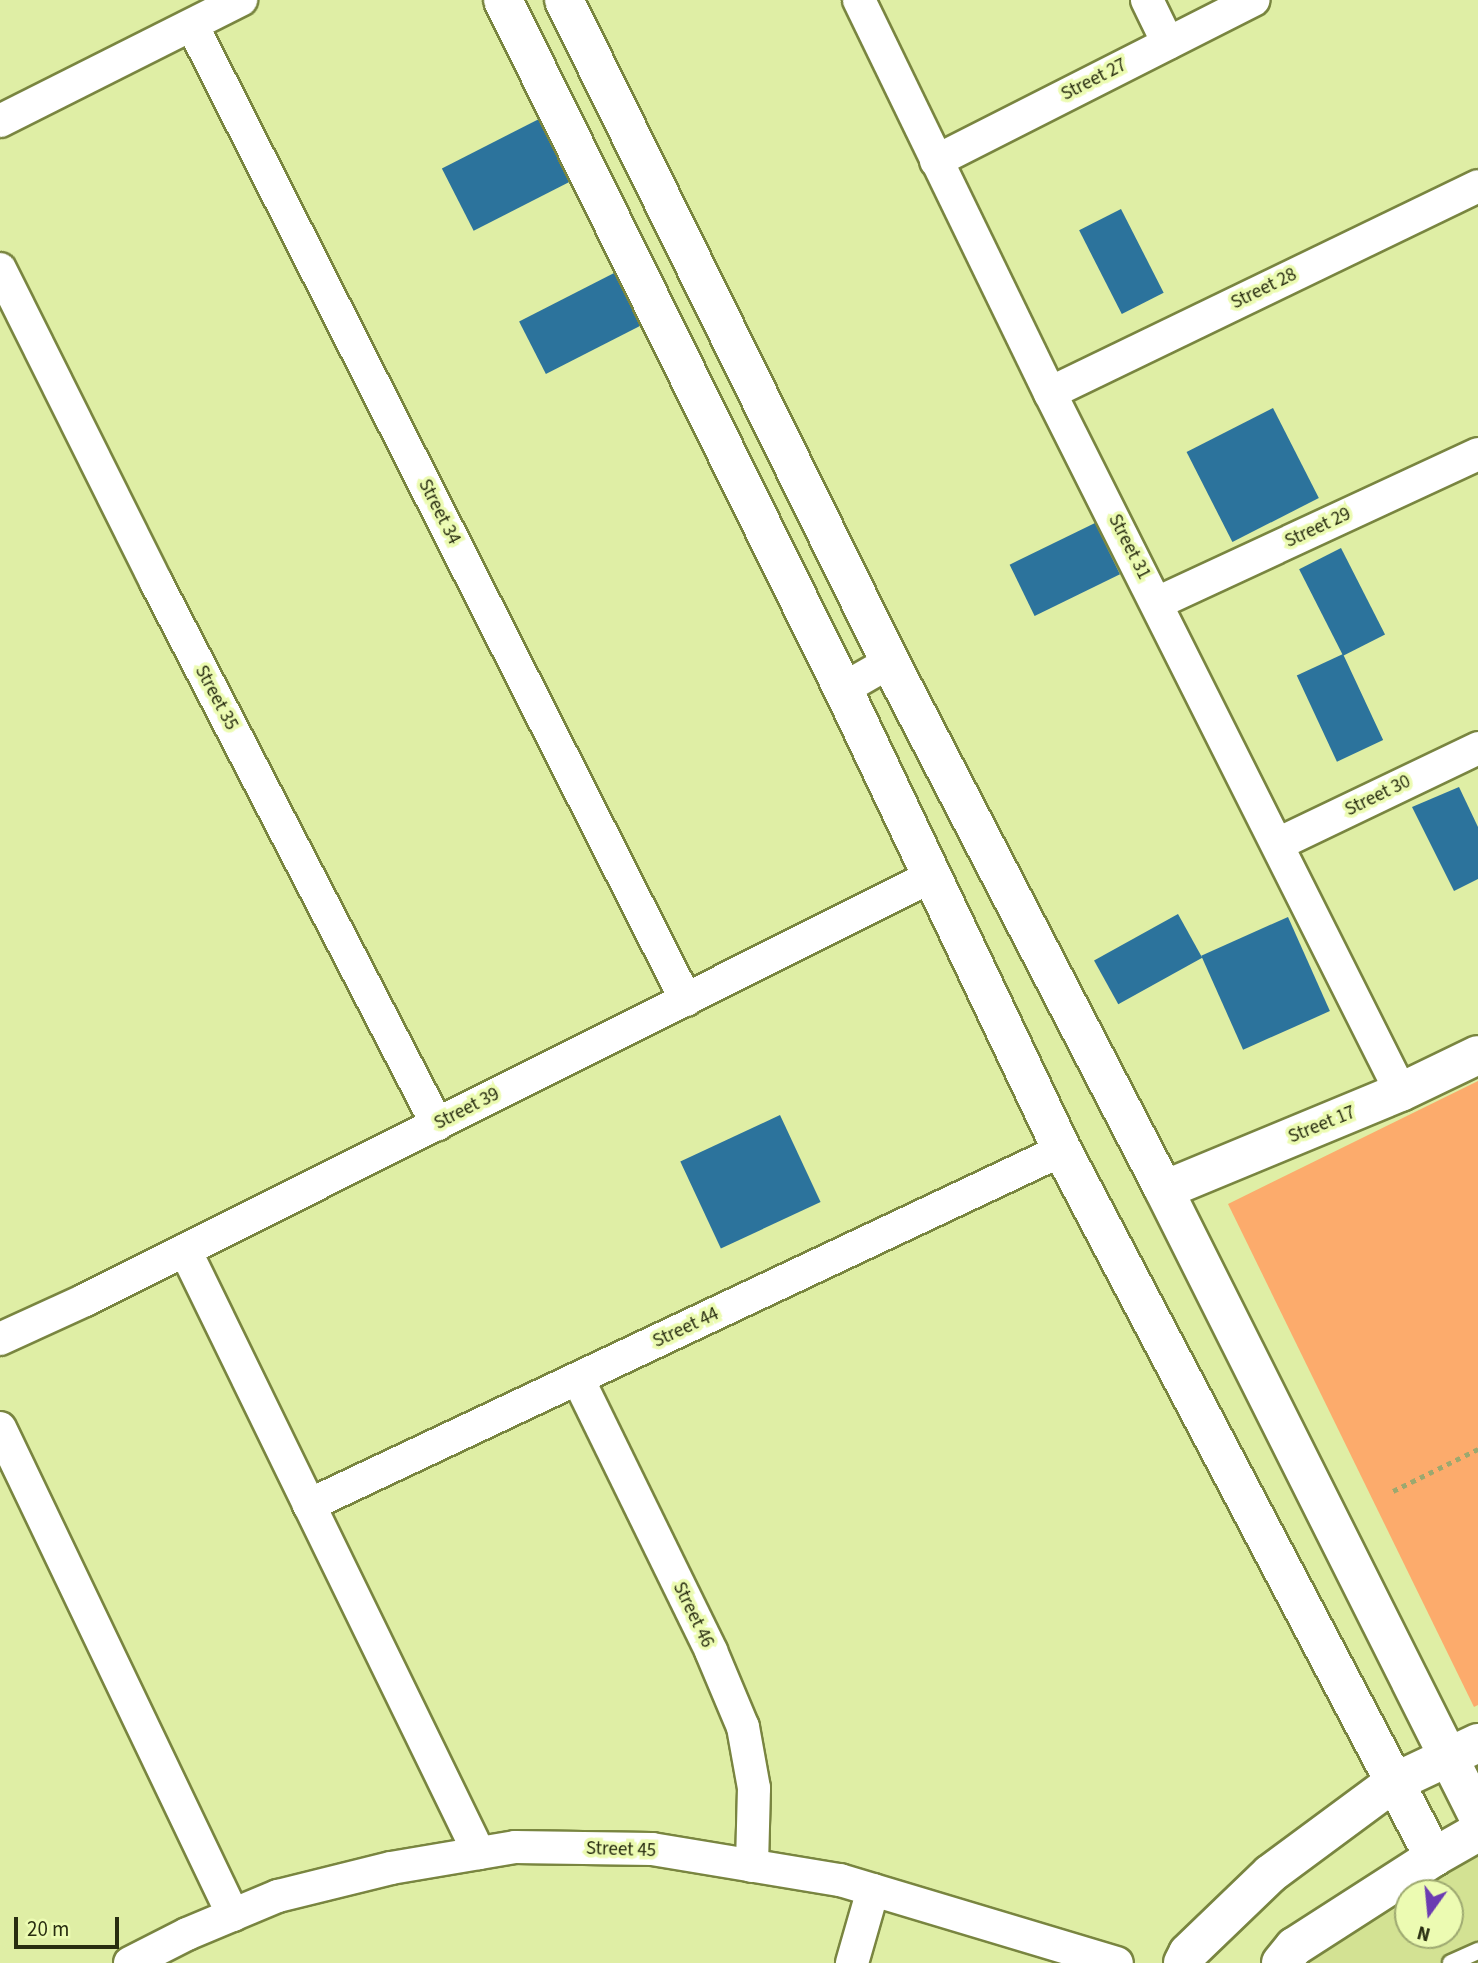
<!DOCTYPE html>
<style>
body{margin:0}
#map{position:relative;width:1478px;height:1963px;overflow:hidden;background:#dfeea5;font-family:"Source Sans 3",sans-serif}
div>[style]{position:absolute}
.built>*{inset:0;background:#d3e293}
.green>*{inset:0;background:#fcab6c}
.building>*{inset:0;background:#2c739c;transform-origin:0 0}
.path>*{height:4.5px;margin-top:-2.25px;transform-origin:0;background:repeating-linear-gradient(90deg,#9ca86f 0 5px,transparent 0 10px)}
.roads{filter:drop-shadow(2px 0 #798540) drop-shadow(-2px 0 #798540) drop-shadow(0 2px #798540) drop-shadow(0 -2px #798540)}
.service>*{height:16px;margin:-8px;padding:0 8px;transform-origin:8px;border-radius:8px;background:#fff}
.minor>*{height:32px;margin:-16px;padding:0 16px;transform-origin:16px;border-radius:16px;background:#fff}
.tertiary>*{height:38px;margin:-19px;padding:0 19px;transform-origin:19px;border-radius:19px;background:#fff}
span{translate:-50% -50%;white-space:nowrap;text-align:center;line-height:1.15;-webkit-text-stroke:7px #ecfbb2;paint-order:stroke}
.street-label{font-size:19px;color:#282d10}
.north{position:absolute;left:1394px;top:1879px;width:70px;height:70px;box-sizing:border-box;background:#ecfbb2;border:2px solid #9ea971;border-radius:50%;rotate:195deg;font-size:19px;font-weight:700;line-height:28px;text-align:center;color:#282d10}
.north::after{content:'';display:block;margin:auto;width:24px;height:32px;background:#6b3bb2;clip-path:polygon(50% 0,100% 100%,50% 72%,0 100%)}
.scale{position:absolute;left:14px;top:1917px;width:105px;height:32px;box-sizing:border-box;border:4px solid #282d10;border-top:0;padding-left:9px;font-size:21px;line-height:24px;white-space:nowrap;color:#282d10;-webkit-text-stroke:5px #ecfbb2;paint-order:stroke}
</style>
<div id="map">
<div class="built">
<i style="clip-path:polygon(evenodd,1478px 1849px,1478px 1963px,1296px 1963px,1442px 1864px,1478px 1849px,1408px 1893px,1450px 1893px,1450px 1935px,1408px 1935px,1408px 1893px)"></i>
</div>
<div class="green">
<i style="clip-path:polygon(1478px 1081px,1478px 1705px,1474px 1707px,1228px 1204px)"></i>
</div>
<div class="building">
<i style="left:539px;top:119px;width:70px;height:109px;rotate:63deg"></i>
<i style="left:1121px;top:209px;width:94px;height:47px;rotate:63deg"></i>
<i style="left:618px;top:271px;width:59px;height:111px;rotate:63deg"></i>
<i style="left:1273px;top:408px;width:101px;height:97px;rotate:63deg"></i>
<i style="left:1095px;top:523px;width:57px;height:95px;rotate:64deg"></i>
<i style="left:1341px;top:548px;width:97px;height:47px;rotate:63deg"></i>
<i style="left:1343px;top:654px;width:95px;height:51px;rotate:65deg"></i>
<i style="clip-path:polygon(1459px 787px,1478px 827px,1478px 879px,1454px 891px,1412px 807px)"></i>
<i style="left:1178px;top:914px;width:50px;height:96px;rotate:61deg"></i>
<i style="left:1288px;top:917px;width:103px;height:95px;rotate:66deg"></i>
<i style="left:780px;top:1115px;width:96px;height:110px;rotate:65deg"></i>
</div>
<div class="path">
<i style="left:1393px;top:1491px;width:95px;rotate:-26.3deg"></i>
</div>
<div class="roads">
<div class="service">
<i style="left:1451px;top:1963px;width:30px;rotate:-24deg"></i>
</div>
<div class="minor">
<i style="left:859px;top:0;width:437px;rotate:64.1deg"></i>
<i style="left:1050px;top:393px;width:782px;rotate:63.34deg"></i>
<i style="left:1147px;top:0;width:48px;rotate:64deg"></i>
<i style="left:192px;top:25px;width:1093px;rotate:63.13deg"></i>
<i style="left:0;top:121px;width:270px;rotate:-26.7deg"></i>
<i style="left:936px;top:161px;width:356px;rotate:-26.9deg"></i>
<i style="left:0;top:269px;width:350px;rotate:63.5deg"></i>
<i style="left:156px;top:582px;width:611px;rotate:62.6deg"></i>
<i style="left:1050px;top:393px;width:475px;rotate:-25.8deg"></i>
<i style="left:1157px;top:603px;width:354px;rotate:-24.9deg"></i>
<i style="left:843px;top:689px;width:54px;rotate:-29.9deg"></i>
<i style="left:1278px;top:844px;width:222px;rotate:-25.6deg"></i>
<i style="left:185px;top:1250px;width:671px;rotate:64.01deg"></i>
<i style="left:0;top:1339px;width:94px;rotate:-24.6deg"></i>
<i style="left:85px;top:1300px;width:947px;rotate:-26.59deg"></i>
<i style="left:578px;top:1379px;width:303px;rotate:63.9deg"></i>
<i style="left:711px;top:1651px;width:82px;rotate:67.2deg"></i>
<i style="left:743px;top:1727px;width:62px;rotate:79.8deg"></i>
<i style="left:754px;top:1788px;width:78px;rotate:91.5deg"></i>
<i style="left:0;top:1428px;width:540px;rotate:64.43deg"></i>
<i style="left:309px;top:1505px;width:832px;rotate:-25.24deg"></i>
<i style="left:130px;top:1963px;width:64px;rotate:-27deg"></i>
<i style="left:187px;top:1934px;width:99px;rotate:-22.7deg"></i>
<i style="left:278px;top:1896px;width:116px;rotate:-13.9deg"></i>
<i style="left:391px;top:1868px;width:126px;rotate:-9.6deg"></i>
<i style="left:515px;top:1847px;width:137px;rotate:0.8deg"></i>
<i style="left:652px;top:1849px;width:191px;rotate:9.4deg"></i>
<i style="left:840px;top:1880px;width:289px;rotate:16.7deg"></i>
<i style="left:852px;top:1963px;width:76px;rotate:-74deg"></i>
</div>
<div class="tertiary">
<i style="left:503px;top:0;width:768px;rotate:63.74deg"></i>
<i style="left:843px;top:689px;width:510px;rotate:64.59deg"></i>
<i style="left:1062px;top:1150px;width:799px;rotate:62.25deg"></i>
<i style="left:564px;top:0;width:738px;rotate:63.78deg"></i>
<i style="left:890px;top:662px;width:595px;rotate:62.57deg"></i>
<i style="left:1164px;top:1190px;width:700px;rotate:63.36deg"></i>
<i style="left:1164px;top:1190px;width:256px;rotate:-22.5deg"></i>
<i style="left:1401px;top:1092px;width:85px;rotate:-25.7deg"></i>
<i style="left:1183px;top:1963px;width:11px;rotate:-63deg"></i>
<i style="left:1188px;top:1953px;width:114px;rotate:-43.9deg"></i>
<i style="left:1270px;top:1874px;width:153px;rotate:-36.5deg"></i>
<i style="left:1393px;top:1783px;width:94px;rotate:-25.2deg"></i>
<i style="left:1281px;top:1963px;width:21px;rotate:-51deg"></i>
<i style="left:1294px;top:1947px;width:166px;rotate:-32.7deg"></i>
<i style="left:1434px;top:1857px;width:51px;rotate:-29.6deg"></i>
</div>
</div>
<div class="street-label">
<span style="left:1094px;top:80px;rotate:-27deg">Street 27</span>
<span style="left:1264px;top:289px;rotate:-26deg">Street 28</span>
<span style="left:439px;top:512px;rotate:63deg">Street 34</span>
<span style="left:1318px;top:528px;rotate:-25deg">Street 29</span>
<span style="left:1129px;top:547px;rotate:63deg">Street 31</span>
<span style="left:216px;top:698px;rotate:62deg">Street 35</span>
<span style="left:1378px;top:796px;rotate:-26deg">Street 30</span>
<span style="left:467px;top:1109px;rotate:-27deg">Street 39</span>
<span style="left:1322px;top:1125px;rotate:-22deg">Street 17</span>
<span style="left:686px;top:1328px;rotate:-25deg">Street 44</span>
<span style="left:693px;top:1615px;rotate:64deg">Street 46</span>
<span style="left:621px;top:1850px;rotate:2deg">Street 45</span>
</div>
<div class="north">N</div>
<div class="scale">20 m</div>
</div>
